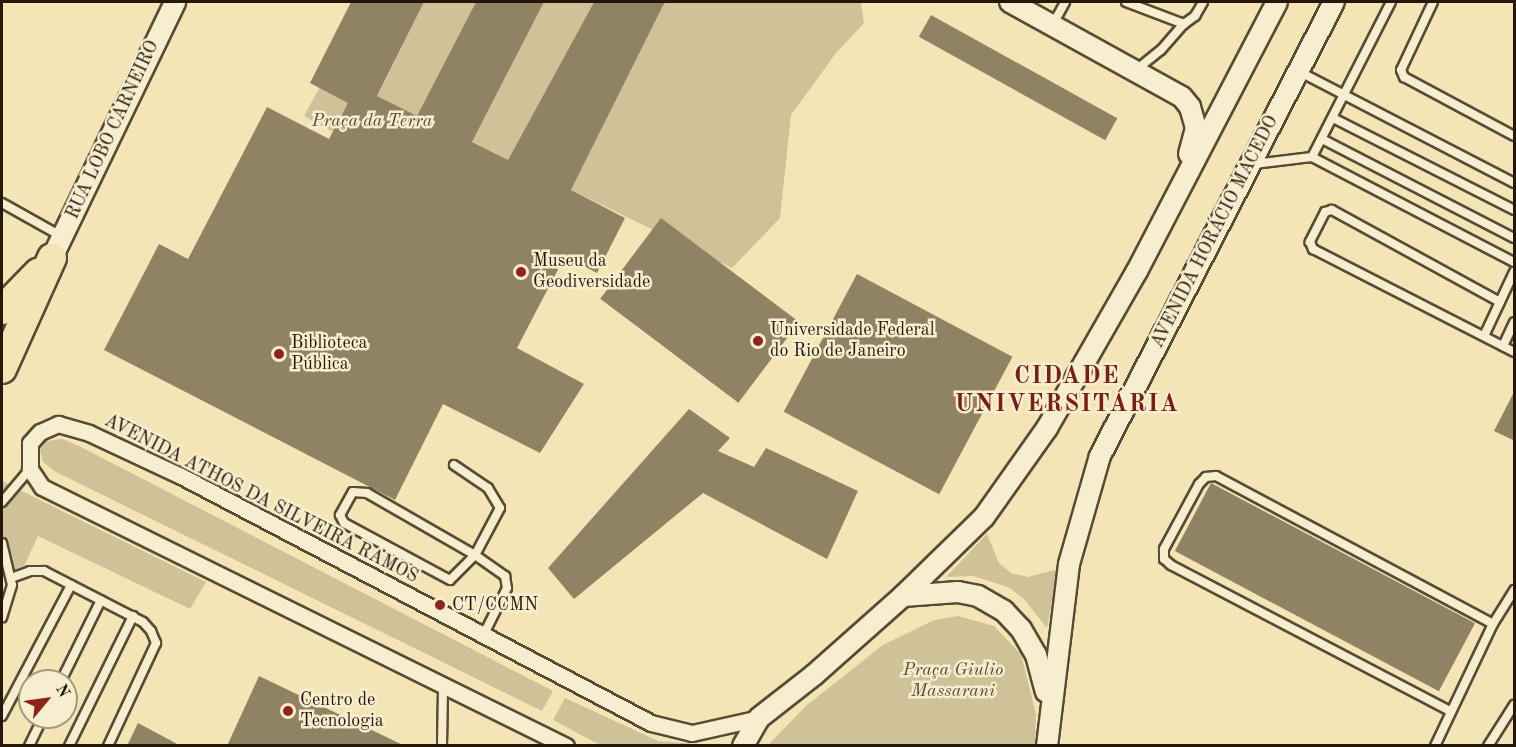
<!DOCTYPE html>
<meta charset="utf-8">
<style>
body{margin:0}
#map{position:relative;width:1516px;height:747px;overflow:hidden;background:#f3e5b5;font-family:"Old Standard TT",serif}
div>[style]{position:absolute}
.green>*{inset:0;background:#d0c298}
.building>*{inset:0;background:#908363;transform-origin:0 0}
.roads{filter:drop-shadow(2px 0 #584b36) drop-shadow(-2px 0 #584b36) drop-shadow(0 2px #584b36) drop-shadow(0 -2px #584b36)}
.service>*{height:8px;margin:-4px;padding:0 4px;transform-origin:4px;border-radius:4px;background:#f7eecf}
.minor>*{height:15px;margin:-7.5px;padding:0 7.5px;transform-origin:7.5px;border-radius:7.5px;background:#f7eecf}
.tertiary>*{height:20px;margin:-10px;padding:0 10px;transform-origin:10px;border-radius:10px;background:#f7eecf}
.motorway>*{height:28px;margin:-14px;padding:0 14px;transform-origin:14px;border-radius:14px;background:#f3e5b5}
.dots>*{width:16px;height:16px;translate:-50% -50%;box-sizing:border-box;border:3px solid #f7eecf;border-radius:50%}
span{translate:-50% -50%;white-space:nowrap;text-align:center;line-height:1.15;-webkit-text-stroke:5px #f7eecf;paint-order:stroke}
.park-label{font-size:18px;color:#584b35;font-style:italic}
.street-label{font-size:18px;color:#25180b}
.poi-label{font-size:18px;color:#25180b}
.left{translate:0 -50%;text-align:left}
.district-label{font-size:24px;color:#7a1f14;font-weight:700;letter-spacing:1.5px}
.frame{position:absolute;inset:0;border:3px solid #25180b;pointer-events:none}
.north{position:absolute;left:18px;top:669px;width:60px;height:60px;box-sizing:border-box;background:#f7eecf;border:2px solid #a39881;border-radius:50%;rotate:61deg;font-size:16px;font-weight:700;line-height:24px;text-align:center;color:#25180b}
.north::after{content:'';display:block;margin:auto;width:21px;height:27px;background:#8f2418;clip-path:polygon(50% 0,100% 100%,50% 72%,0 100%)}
</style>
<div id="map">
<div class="green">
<i style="clip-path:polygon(424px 2px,476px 2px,418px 115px,534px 178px,508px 228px,304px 116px,331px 67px,379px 93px)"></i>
<i style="clip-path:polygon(544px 2px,594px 2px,508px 160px,472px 142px)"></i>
<i style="clip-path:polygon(658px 2px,861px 2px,864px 23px,836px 53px,791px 115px,780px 218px,732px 268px,571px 190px,664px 5px)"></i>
<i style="clip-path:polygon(62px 439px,79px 446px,553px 691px,542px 711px,56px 472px,43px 462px,40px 450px,46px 441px)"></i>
<i style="clip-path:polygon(2px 481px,60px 510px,206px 582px,190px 609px,38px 536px,24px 566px,2px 574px)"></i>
<i style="clip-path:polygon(987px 534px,999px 563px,1011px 573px,1028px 577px,1058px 569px,1047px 628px,1023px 598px,1008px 587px,973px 576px,946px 577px)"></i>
<i style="clip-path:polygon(958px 616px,994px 626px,1021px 654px,1036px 714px,1035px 745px,768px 745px,807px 705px,883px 645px,934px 620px)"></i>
<i style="clip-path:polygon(565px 698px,658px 741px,709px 745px,600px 745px,553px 720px)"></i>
</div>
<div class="building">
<i style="clip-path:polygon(351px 2px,424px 2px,377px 96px,417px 116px,476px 2px,544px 2px,472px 142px,508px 160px,594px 2px,665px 2px,571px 190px,625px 218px,597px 273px,565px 256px,517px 348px,584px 384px,540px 453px,443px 404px,395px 500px,104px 350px,159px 244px,188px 259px,267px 107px,329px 139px,348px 103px,310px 83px)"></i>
<i style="left:931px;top:15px;width:213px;height:25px;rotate:29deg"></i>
<i style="left:661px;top:218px;width:173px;height:101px;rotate:37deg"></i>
<i style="left:857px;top:274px;width:176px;height:156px;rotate:28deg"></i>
<i style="clip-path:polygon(1515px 390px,1515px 441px,1494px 431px)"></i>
<i style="clip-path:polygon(689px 409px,730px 438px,718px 451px,754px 467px,766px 448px,858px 491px,827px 559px,703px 493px,574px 599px,548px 568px)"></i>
<i style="left:1211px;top:483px;width:299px;height:77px;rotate:28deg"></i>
<i style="clip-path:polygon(259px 676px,405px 746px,227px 746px)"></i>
<i style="clip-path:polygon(138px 723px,181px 746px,127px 746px)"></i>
</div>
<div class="roads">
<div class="service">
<i style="left:1126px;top:2px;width:62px;rotate:20.8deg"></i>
<i style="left:1184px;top:24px;width:14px;rotate:-36deg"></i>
<i style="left:1195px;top:16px;width:16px;rotate:-60deg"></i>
<i style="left:1433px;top:2px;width:75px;rotate:115.2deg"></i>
<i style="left:1401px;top:70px;width:8px;rotate:67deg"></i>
<i style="left:1404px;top:77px;width:125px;rotate:28.2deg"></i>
<i style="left:1053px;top:24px;width:25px;rotate:-61deg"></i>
<i style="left:1136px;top:70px;width:32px;rotate:-39deg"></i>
<i style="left:1161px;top:50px;width:35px;rotate:-49deg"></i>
<i style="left:1300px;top:72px;width:241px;rotate:27.4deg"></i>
<i style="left:1333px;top:118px;width:203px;rotate:26.9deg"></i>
<i style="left:1322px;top:139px;width:216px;rotate:27.3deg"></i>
<i style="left:1312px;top:157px;width:174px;rotate:-63deg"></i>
<i style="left:1254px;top:164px;width:58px;rotate:-6.9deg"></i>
<i style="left:1312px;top:157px;width:228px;rotate:27.5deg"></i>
<i style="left:2px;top:203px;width:68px;rotate:29.2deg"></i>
<i style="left:1500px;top:302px;width:192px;rotate:-151.3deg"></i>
<i style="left:1332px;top:210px;width:7px;rotate:164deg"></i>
<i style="left:1325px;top:212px;width:34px;rotate:117deg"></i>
<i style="left:1310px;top:242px;width:8px;rotate:67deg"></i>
<i style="left:1313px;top:249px;width:226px;rotate:27.1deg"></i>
<i style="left:1484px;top:336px;width:71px;rotate:-64.9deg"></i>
<i style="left:1503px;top:346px;width:26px;rotate:-65deg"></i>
<i style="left:454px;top:465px;width:41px;rotate:34.1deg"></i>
<i style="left:488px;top:488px;width:23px;rotate:59deg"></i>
<i style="left:500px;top:508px;width:53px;rotate:118deg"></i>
<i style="left:475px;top:555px;width:35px;rotate:135deg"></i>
<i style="left:450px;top:580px;width:120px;rotate:-151.7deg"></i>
<i style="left:344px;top:523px;width:9px;rotate:-117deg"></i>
<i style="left:340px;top:515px;width:26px;rotate:-61deg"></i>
<i style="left:353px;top:492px;width:14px;rotate:4deg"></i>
<i style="left:367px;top:493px;width:125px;rotate:29.9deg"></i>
<i style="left:475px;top:555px;width:37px;rotate:35deg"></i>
<i style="left:505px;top:576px;width:12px;rotate:81deg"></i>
<i style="left:507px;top:588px;width:51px;rotate:116.6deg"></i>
<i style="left:2px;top:502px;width:43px;rotate:-49.7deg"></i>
<i style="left:2px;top:543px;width:43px;rotate:76.6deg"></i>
<i style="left:12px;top:585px;width:34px;rotate:107deg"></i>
<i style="left:11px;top:578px;width:20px;rotate:-20deg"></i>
<i style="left:30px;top:571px;width:14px"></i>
<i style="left:44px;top:571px;width:111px;rotate:27.3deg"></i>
<i style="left:143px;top:622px;width:12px;rotate:48deg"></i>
<i style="left:151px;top:631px;width:13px;rotate:67deg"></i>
<i style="left:156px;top:643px;width:114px;rotate:115deg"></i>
<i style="left:61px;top:681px;width:90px;rotate:-63.7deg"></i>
<i style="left:1450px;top:711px;width:315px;rotate:-152.4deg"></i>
<i style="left:1171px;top:565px;width:9px;rotate:-139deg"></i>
<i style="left:1164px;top:559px;width:10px;rotate:-90deg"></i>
<i style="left:1164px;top:549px;width:74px;rotate:-61.7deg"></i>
<i style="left:1199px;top:484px;width:10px;rotate:-45deg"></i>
<i style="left:1206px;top:477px;width:10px;rotate:-6deg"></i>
<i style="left:1216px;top:476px;width:314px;rotate:28.1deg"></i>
<i style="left:2px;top:716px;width:148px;rotate:-62.2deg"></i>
<i style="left:29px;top:746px;width:32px;rotate:-64deg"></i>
<i style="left:69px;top:746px;width:145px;rotate:-63.8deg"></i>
<i style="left:442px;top:746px;width:60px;rotate:-89deg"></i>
<i style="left:1435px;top:746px;width:135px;rotate:-64.6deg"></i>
<i style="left:1493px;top:624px;width:40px;rotate:-58deg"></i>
<i style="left:1488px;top:746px;width:49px;rotate:-57.6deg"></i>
</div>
<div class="minor">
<i style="left:566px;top:746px;width:585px;rotate:-153.7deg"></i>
<i style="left:42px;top:487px;width:22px;rotate:-124deg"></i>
<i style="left:30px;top:469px;width:26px;rotate:-90deg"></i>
<i style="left:30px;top:443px;width:15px;rotate:-48deg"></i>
<i style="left:40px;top:432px;width:20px;rotate:-24deg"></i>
<i style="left:58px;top:424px;width:32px;rotate:16deg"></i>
<i style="left:89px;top:433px;width:102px;rotate:25.1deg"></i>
<i style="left:181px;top:476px;width:531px;rotate:27.72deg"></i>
<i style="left:651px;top:723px;width:42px;rotate:13.7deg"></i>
<i style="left:692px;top:733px;width:69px;rotate:-12.6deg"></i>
</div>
<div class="tertiary">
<i style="left:1010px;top:2px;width:196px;rotate:28.9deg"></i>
<i style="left:1182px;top:97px;width:13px;rotate:51deg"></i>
<i style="left:1190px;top:107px;width:22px;rotate:74deg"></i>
<i style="left:1196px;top:128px;width:27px;rotate:105deg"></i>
<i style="left:52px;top:258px;width:284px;rotate:-64.3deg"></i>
<i style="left:903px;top:596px;width:55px;rotate:-4.2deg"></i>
<i style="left:958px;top:592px;width:20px;rotate:11deg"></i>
<i style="left:978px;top:596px;width:30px;rotate:30deg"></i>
<i style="left:1004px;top:611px;width:25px;rotate:47deg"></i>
<i style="left:1021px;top:629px;width:30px;rotate:60deg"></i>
<i style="left:1036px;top:655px;width:38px;rotate:75deg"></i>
<i style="left:743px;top:746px;width:32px;rotate:-60deg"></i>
<i style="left:759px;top:718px;width:70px;rotate:-38deg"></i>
<i style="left:814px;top:675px;width:119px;rotate:-41.6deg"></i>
<i style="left:903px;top:596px;width:113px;rotate:-44.3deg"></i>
<i style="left:984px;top:517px;width:109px;rotate:-54.7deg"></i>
<i style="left:1047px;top:428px;width:181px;rotate:-60.2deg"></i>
<i style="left:1137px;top:271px;width:303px;rotate:-62.5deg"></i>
<i style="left:1047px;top:746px;width:183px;rotate:-83.1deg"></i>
<i style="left:1069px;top:564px;width:112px;rotate:-74deg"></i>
<i style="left:1100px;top:456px;width:511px;rotate:-62.73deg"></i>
</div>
<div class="motorway">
<i style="left:2px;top:310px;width:52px;rotate:-45.8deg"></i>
<i style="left:2px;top:369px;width:122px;rotate:-65.8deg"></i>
</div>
</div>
<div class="dots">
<i style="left:521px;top:272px;background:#8f2418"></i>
<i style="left:758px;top:341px;background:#8f2418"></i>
<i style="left:279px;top:354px;background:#8f2418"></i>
<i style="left:440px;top:605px;background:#8f2418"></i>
<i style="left:288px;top:711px;background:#8f2418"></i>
</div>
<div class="park-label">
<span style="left:372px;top:121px">Praça da Terra</span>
<span style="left:953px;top:681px">Praça Giulio<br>Massarani</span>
</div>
<div class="street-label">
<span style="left:113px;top:130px;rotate:-65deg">RUA LOBO CARNEIRO</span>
<span style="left:1215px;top:232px;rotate:-63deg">AVENIDA HORÁCIO MACEDO</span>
<span style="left:261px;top:499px;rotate:27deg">AVENIDA ATHOS DA SILVEIRA RAMOS</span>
</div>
<div class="poi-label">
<span class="left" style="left:533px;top:272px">Museu da<br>Geodiversidade</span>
<span class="left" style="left:770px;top:341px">Universidade Federal<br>do Rio de Janeiro</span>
<span class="left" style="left:291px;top:354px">Biblioteca<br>Pública</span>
<span class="left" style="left:452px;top:605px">CT/CCMN</span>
<span class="left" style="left:300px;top:711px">Centro de<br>Tecnologia</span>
</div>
<div class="district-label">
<span style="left:1067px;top:392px">CIDADE<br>UNIVERSITÁRIA</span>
</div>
<div class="frame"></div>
<div class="north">N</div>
</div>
